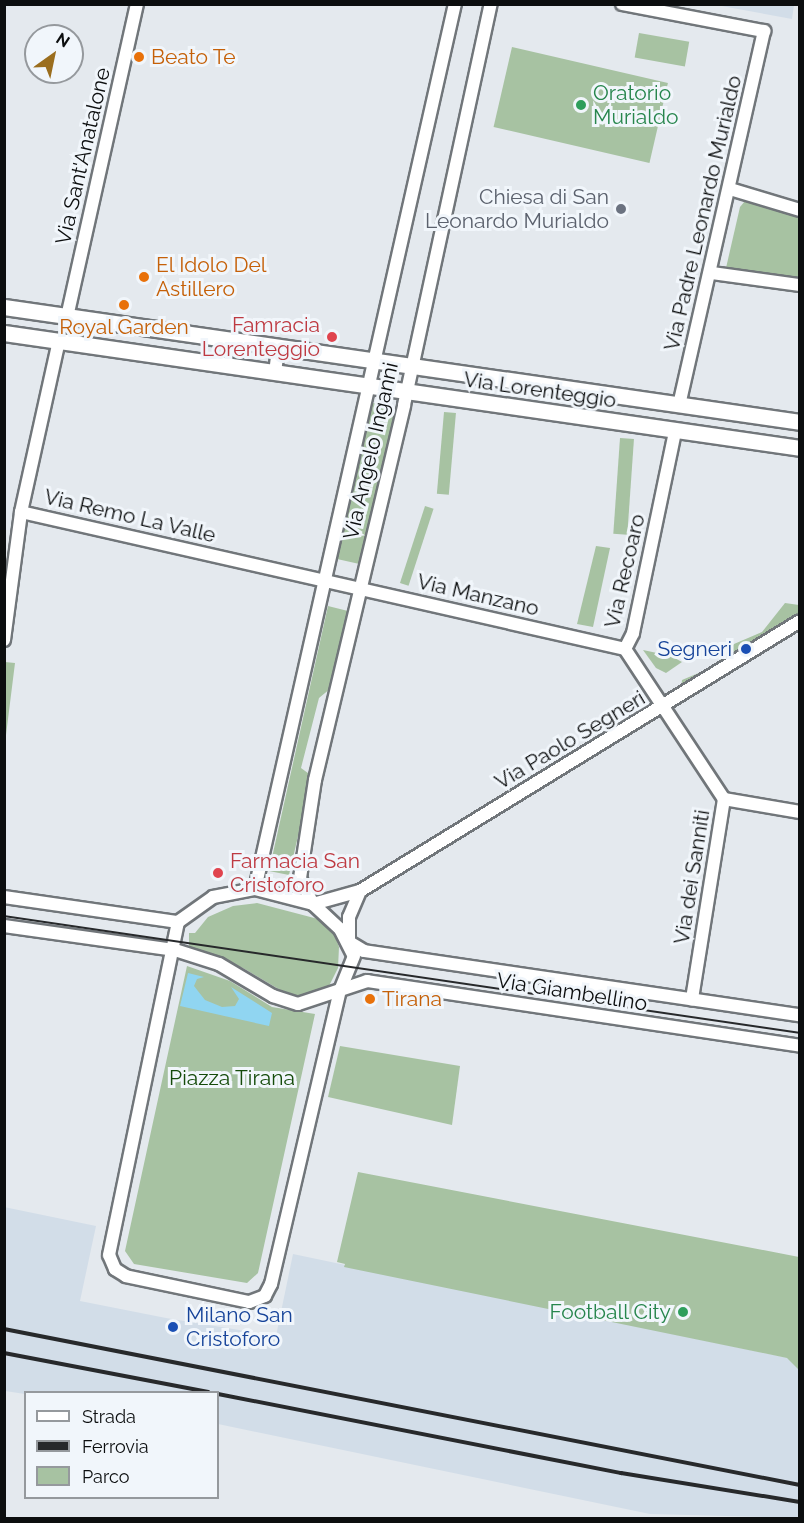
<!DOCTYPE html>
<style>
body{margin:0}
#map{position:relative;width:804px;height:1523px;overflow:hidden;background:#e4e9ee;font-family:Raleway,sans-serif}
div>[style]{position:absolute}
.built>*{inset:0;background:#d2dde8}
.green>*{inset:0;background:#a7c2a2;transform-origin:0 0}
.water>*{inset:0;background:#90d5f1}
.roads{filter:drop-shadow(2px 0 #71767a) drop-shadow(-2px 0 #71767a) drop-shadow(0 2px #71767a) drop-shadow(0 -2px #71767a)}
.minor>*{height:12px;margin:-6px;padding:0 6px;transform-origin:6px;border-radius:6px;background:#fff}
.major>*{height:15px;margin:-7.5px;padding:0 7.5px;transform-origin:7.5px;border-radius:7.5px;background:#fff}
.tram>*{height:1.5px;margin:-0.75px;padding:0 0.75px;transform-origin:0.75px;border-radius:0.75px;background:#27292b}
.rail>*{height:4px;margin:-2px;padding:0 2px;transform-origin:2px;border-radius:2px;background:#27292b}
.dots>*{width:16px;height:16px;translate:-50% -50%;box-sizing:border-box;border:3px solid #f1f6fb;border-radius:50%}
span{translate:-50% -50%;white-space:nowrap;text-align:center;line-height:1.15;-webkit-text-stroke:6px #f1f6fb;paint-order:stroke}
.food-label{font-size:21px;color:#c56008}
.left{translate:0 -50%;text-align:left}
.leisure-label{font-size:21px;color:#27864d}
.right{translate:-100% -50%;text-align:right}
.street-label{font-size:21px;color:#0c0e0f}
.worship-label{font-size:21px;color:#5b616d}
.health-label{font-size:21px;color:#be3a42}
.transit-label{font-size:21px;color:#164399}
.park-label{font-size:21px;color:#154b0a}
.frame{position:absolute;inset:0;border:6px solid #0c0e0f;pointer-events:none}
.legend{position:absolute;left:24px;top:1391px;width:195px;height:108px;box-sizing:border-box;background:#f1f6fb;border:2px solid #95999d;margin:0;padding:8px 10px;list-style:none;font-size:18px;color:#0c0e0f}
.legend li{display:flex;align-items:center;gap:12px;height:30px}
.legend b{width:30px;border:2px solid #95999d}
.north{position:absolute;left:24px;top:24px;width:60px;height:60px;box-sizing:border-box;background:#f1f6fb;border:2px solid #95999d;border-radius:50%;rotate:33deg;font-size:16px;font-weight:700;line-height:24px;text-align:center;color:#0c0e0f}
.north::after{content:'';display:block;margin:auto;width:21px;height:27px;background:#9b6e1e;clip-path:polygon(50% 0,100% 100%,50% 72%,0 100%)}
</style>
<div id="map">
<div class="built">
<i style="clip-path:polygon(716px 5px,794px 4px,794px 5px,792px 19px)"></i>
<i style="clip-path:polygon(4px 1207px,96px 1226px,80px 1301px,166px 1318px,276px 1336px,293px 1254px,788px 1358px,799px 1370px,799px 1518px,650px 1514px,218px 1424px,218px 1392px,25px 1394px,5px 1391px)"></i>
</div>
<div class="green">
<i style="left:639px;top:33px;width:51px;height:25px;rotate:10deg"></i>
<i style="left:512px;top:47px;width:160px;height:82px;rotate:13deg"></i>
<i style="clip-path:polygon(745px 201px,799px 217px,799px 279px,726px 268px,740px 207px)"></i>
<i style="left:373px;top:403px;width:23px;height:160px;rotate:13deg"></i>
<i style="left:444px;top:412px;width:12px;height:82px;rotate:5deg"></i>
<i style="left:620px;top:438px;width:14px;height:96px;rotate:4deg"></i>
<i style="left:425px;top:506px;width:9px;height:81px;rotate:18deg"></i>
<i style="clip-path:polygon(596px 546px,610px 548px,593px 627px,577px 624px)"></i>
<i style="clip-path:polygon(785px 603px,799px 605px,799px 617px,681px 690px,682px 680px,715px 666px,734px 644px,762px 632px)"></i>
<i style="clip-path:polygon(328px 606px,348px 611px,331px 688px,319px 698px,301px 768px,312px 776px,289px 875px,269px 871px)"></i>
<i style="clip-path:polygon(643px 650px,671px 656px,682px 662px,666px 673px,656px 668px)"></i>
<i style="clip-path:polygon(5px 662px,15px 663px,5px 743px,4px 662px)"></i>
<i style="clip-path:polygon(257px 903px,318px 919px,334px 934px,339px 947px,338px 968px,328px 988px,305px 998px,287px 994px,243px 968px,189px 948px,189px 933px,195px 933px,208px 917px,233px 906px)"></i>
<i style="clip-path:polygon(187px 966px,230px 981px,272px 1007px,315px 1014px,258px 1273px,247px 1283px,134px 1264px,125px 1251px)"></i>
<i style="clip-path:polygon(340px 1046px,460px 1066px,452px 1125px,328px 1097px)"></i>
<i style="clip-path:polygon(358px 1172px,799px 1257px,799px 1370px,787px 1358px,344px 1267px,345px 1264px,337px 1262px)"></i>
</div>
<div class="water">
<i style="clip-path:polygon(188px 973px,204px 977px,197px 979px,194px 986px,205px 1000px,222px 1007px,235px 1006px,239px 999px,231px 987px,272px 1013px,269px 1026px,180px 1006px)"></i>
</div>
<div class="roads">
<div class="minor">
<i style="left:622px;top:4px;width:145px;rotate:10.8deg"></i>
<i style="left:764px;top:31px;width:383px;rotate:102.8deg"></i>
<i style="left:730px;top:189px;width:73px;rotate:16.7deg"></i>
<i style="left:712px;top:273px;width:89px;rotate:7.8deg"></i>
<i style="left:67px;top:317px;width:321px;rotate:-77.4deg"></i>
<i style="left:275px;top:373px;width:25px;rotate:-83deg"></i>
<i style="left:21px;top:512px;width:619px;rotate:12.78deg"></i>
<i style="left:4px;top:640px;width:129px;rotate:-82.4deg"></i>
<i style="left:21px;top:512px;width:175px;rotate:-77.5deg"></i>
<i style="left:625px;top:649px;width:180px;rotate:56.6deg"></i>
<i style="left:724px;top:799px;width:203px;rotate:99.1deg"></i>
<i style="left:625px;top:649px;width:18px;rotate:-63deg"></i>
<i style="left:633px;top:633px;width:205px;rotate:-78.2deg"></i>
<i style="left:724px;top:799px;width:77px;rotate:9.7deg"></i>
<i style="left:255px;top:889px;width:60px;rotate:14.5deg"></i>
<i style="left:313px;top:904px;width:37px;rotate:43deg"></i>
<i style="left:340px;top:929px;width:30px;rotate:63deg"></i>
<i style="left:354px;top:956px;width:37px;rotate:112deg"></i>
<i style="left:340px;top:990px;width:302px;rotate:103.2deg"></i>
<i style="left:271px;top:1284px;width:13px;rotate:117deg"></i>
<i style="left:265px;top:1296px;width:17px;rotate:159deg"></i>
<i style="left:249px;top:1302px;width:126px;rotate:-168.1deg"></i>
<i style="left:126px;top:1276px;width:13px;rotate:-148deg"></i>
<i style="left:115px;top:1269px;width:15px;rotate:-113deg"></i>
<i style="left:109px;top:1255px;width:340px;rotate:-78.3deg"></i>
<i style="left:178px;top:922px;width:43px;rotate:-35.5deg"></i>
<i style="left:213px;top:897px;width:43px;rotate:-10.8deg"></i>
<i style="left:255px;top:889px;width:907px;rotate:-77.27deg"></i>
<i style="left:4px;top:897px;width:176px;rotate:8.2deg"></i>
<i style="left:313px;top:904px;width:29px;rotate:-117deg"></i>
<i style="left:300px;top:878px;width:99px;rotate:-81.3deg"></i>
<i style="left:315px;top:780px;width:385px;rotate:-76.6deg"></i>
<i style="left:404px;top:405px;width:410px;rotate:-77.8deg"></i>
<i style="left:313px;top:904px;width:49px;rotate:-15.5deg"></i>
<i style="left:360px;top:891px;width:516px;rotate:-31.53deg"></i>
<i style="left:4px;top:926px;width:173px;rotate:8deg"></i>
<i style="left:175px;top:950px;width:46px;rotate:17.7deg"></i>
<i style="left:219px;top:964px;width:63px;rotate:30.7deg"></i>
<i style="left:273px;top:996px;width:26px;rotate:18deg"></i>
<i style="left:298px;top:1004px;width:73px;rotate:-18.4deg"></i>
<i style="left:367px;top:981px;width:438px;rotate:8.5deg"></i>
<i style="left:349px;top:941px;width:24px;rotate:-90deg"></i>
<i style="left:349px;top:917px;width:28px;rotate:-67deg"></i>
<i style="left:349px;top:942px;width:17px;rotate:31deg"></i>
<i style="left:364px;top:951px;width:441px;rotate:8.4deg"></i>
</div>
<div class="major">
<i style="left:4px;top:307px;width:804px;rotate:8.22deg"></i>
<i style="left:4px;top:333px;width:804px;rotate:8.22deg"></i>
</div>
</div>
<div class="tram">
<i style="left:4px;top:916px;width:805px;rotate:8.36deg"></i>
</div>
<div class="rail">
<i style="left:4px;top:1329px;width:811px;rotate:11.09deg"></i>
<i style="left:4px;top:1353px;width:208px;rotate:10.8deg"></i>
<i style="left:218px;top:1394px;width:411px;rotate:11.1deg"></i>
<i style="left:621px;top:1473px;width:181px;rotate:9.2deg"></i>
</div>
<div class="dots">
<i style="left:139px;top:57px;background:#e8710a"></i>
<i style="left:581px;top:105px;background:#2e9e5b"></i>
<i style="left:621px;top:209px;background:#6b7280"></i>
<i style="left:144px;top:277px;background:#e8710a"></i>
<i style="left:124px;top:305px;background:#e8710a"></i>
<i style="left:332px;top:337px;background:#e0444e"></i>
<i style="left:746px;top:649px;background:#1a4fb4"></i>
<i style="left:218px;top:873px;background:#e0444e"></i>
<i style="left:370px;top:999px;background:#e8710a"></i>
<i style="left:683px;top:1312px;background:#2e9e5b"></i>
<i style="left:173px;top:1327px;background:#1a4fb4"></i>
</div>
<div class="food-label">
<span class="left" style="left:151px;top:57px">Beato Te</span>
<span class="left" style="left:156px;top:277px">El Idolo Del<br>Astillero</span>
<span style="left:124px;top:327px">Royal Garden</span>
<span class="left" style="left:382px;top:999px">Tirana</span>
</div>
<div class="leisure-label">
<span class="left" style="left:593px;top:105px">Oratorio<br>Murialdo</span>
<span class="right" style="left:671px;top:1312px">Football City</span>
</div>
<div class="street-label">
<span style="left:83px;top:156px;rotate:-77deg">Via Sant'Anatalone</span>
<span style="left:703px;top:213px;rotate:-77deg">Via Padre Leonardo Murialdo</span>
<span style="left:540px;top:390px;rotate:8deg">Via Lorenteggio</span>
<span style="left:371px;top:451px;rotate:-77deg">Via Angelo Inganni</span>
<span style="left:130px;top:516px;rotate:13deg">Via Remo La Valle</span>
<span style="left:625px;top:571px;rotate:-77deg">Via Recoaro</span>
<span style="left:478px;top:595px;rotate:13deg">Via Manzano</span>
<span style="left:570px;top:740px;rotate:-31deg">Via Paolo Segneri</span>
<span style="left:692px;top:877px;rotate:-81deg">Via dei Sanniti</span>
<span style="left:572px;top:992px;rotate:9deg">Via Giambellino</span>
</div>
<div class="worship-label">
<span class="right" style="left:609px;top:209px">Chiesa di San<br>Leonardo Murialdo</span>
</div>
<div class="health-label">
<span class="right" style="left:320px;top:337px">Famracia<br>Lorenteggio</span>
<span class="left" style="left:230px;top:873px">Farmacia San<br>Cristoforo</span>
</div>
<div class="transit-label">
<span class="right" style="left:732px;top:649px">Segneri</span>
<span class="left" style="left:186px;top:1327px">Milano San<br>Cristoforo</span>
</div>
<div class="park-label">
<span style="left:232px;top:1078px">Piazza Tirana</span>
</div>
<div class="frame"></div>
<ul class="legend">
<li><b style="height:8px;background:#fff"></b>Strada</li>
<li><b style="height:8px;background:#27292b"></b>Ferrovia</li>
<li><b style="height:16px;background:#a7c2a2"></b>Parco</li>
</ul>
<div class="north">N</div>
</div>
